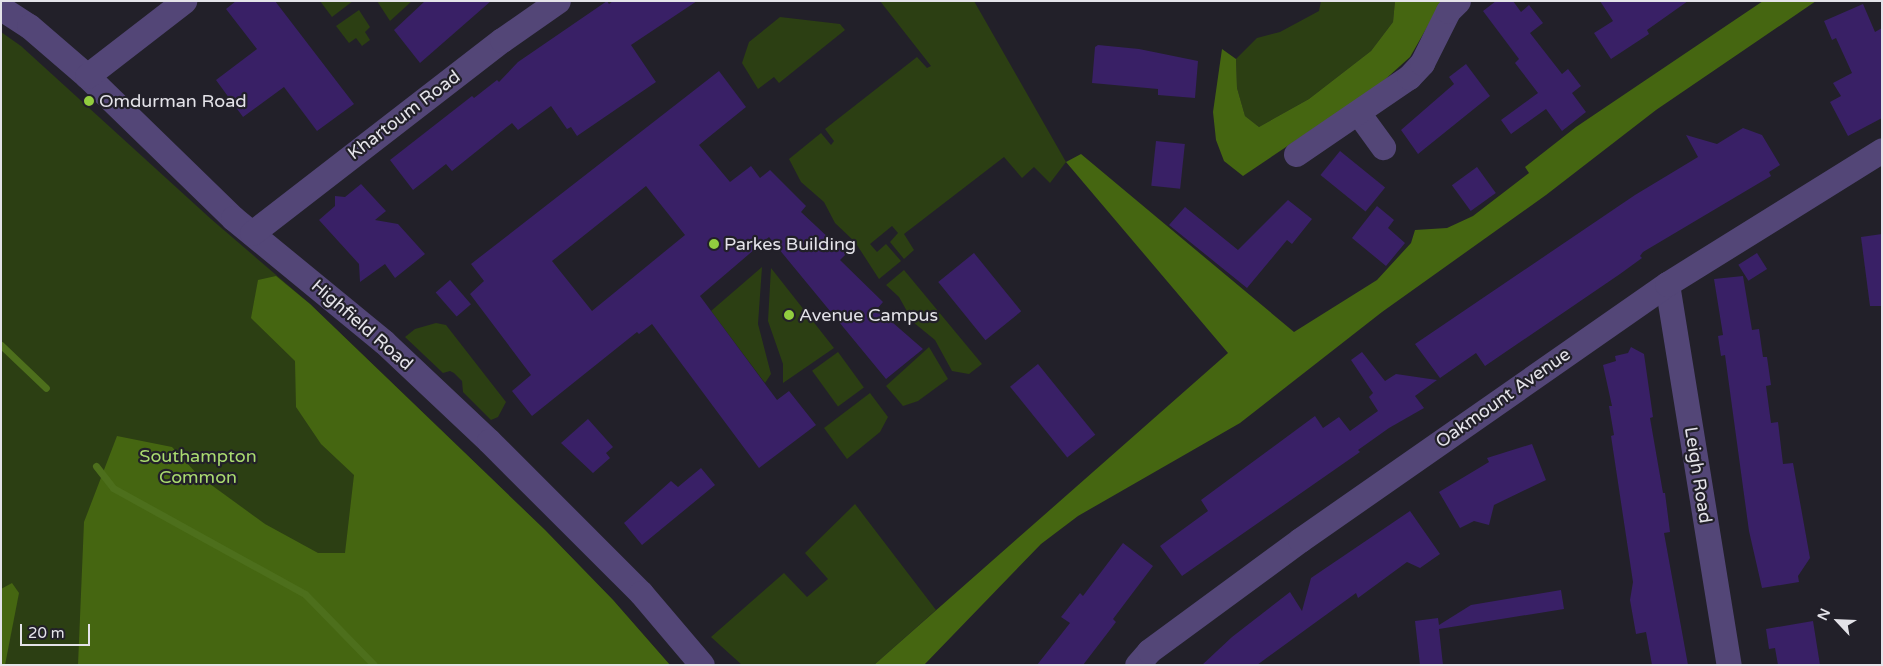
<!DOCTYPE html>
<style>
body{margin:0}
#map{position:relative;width:1883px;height:666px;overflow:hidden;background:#222029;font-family:"Varela Round",sans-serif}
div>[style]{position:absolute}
.green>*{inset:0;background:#2c3f13;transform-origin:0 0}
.forest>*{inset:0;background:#456611}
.stream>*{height:7px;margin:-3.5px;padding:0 3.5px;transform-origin:3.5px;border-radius:3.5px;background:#4d6f1c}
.building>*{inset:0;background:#392066;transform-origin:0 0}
.minor>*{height:25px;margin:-12.5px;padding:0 12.5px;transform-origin:12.5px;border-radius:12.5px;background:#534677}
.dots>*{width:14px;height:14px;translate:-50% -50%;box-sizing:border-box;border:2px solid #222029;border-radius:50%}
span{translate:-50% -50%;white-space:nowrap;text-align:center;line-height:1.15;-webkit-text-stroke:4.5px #222029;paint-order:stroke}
.poi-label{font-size:18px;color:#e4e3e9}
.left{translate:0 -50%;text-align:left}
.street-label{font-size:18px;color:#e4e3e9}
.park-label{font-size:18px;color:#aadb70}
.frame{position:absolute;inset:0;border:2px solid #e4e3e9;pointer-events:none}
.north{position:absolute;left:1813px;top:596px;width:50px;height:50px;-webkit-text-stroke:4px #222029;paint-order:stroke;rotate:295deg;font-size:14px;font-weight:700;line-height:20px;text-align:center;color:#e4e3e9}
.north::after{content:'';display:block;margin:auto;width:18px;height:22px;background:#e4e3e9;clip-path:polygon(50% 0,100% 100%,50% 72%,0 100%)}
.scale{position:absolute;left:20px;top:624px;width:70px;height:22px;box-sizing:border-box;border:2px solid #e4e3e9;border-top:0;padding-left:6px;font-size:15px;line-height:18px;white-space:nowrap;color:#e4e3e9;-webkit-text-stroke:4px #222029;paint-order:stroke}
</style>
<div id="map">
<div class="green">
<i style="clip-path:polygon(320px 1px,353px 1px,332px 17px)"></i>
<i style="clip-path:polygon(377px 1px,412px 1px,390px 21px)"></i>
<i style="clip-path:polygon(880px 1px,974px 1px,1066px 162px,1050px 183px,1034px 167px,1022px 178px,1004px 157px,904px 234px,914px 250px,904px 259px,890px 242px,898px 233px,892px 226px,870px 244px,877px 252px,886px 244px,901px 261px,879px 279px,855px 242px,835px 223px,824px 202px,801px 182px,789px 159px,821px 133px,831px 145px,834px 141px,825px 129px,917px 57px,927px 68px,931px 66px)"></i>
<i style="clip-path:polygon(1321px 1px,1395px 1px,1393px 22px,1371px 51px,1309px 99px,1259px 127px,1245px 116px,1237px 88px,1236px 59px,1257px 38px,1280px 32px,1319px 11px)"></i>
<i style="clip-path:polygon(359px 10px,370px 27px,365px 32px,370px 40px,362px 46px,356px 38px,349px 43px,336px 26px)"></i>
<i style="clip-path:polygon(780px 17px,840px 24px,845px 30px,779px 83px,774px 77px,758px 89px,742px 63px,749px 42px)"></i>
<i style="clip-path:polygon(1px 32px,21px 46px,211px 219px,310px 304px,545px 530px,613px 600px,670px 665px,1px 665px)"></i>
<i style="clip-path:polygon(762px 267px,758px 324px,771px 374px,765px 383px,711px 311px)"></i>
<i style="clip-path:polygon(771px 268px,834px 348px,783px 383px,783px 364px,768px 321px)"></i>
<i style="clip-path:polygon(904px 270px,982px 364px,969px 374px,952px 371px,935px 340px,913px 322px,899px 297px,886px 285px)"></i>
<i style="clip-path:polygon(436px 323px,446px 325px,506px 402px,498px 417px,491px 420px,463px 392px,462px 381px,454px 373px,450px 371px,443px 373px,405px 337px,415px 329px)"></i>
<i style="clip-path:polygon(929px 347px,948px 379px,918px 401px,903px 406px,886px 386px)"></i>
<i style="left:838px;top:352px;width:44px;height:32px;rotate:54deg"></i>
<i style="clip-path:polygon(870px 393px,888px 417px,880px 432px,847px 459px,824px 428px)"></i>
<i style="clip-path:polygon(855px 504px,936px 610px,874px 665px,742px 665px,711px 637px,784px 573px,807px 597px,828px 579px,805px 553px)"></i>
</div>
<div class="forest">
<i style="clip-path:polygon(1395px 1px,1442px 1px,1410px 57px,1380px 84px,1243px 176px,1224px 161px,1216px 140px,1213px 112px,1222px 49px,1236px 59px,1237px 88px,1245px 116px,1259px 127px,1309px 99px,1371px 51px,1393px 22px)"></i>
<i style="clip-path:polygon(1763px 1px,1816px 1px,1656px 110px,1546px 195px,1382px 312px,1240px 423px,1078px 516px,1041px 544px,924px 665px,874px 665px,1228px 353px,1066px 162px,1081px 154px,1294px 332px,1377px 280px,1411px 243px,1415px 230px,1447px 228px,1473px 216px,1529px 173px,1525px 167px,1576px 127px)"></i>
<i style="clip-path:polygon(276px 276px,310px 304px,545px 530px,613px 600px,670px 665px,78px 665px,84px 522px,117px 436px,172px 447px,199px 476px,265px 524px,318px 553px,345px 553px,354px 475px,321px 444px,296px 407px,295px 361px,251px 318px,258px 280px)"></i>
<i style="clip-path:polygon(12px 583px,19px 593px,5px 665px,1px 665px,1px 589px)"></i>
</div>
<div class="stream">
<i style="left:1px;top:345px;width:62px;rotate:43.7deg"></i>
<i style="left:96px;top:466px;width:28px;rotate:52deg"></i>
<i style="left:113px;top:488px;width:219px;rotate:28.9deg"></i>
<i style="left:305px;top:594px;width:99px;rotate:45.8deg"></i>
</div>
<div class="building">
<i style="clip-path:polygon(236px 1px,275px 1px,354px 104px,317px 131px,284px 87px,243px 117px,216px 80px,257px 49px,226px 9px)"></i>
<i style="clip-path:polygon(425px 1px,491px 1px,420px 63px,394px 30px)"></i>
<i style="clip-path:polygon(607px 1px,609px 4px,613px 1px,697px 1px,631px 45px,656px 82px,577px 136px,571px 127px,567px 129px,551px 106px,518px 130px,512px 123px,452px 171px,446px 164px,413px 190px,390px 160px,472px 96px,474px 98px,497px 80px,499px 82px,518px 62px)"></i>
<i style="clip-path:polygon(1496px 1px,1513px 1px,1521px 12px,1529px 5px,1543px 23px,1530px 33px,1562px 74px,1568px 69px,1581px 86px,1572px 93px,1586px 112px,1562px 131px,1546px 109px,1511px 134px,1501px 120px,1538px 93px,1515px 63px,1519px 59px,1483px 11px)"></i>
<i style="clip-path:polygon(1600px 1px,1688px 1px,1647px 30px,1649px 34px,1611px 59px,1594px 33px,1613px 21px)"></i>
<i style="clip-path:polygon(1863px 4px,1875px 32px,1882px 28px,1882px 118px,1848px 136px,1830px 102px,1841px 96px,1833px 83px,1852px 73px,1836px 38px,1832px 40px,1824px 21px)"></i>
<i style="clip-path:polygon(1098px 45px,1139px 49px,1198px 61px,1195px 98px,1158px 95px,1158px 89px,1092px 83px,1095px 47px)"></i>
<i style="clip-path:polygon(1466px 64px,1490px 96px,1418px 154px,1401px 130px,1454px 84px,1449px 77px)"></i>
<i style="clip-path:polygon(evenodd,719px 71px,746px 107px,699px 145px,730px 182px,751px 166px,760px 178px,770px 170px,806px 206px,801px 212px,846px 254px,840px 260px,883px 302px,877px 309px,923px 349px,886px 379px,769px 237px,700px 296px,777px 400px,789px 391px,816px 425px,759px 468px,652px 324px,639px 334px,637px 332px,532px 416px,512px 391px,531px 375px,470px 294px,484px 281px,471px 264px,719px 71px,646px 186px,685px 235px,592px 311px,552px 261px,646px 186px)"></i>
<i style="clip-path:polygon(1743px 128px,1762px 135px,1780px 165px,1769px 172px,1771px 176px,1643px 252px,1640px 256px,1642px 258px,1620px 274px,1485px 366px,1476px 353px,1440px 378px,1415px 344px,1635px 195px,1698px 157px,1686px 135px,1717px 144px)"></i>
<i style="left:1156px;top:141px;width:29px;height:45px;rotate:6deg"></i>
<i style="left:1340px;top:151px;width:58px;height:31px;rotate:39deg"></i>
<i style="left:1477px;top:167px;width:32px;height:31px;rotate:54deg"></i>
<i style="clip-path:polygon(361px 184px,386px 211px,375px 220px,398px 224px,425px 254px,395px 278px,385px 264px,360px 282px,359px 264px,319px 220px,335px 206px,335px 196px,345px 197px)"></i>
<i style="clip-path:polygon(1288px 200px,1312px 219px,1292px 244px,1287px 240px,1247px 288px,1169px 225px,1185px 207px,1238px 250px)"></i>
<i style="clip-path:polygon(1377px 206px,1394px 220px,1388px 228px,1405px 243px,1386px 266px,1352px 238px)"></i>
<i style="clip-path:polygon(1882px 234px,1882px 306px,1870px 306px,1861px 237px)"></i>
<i style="left:974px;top:253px;width:75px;height:46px;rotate:51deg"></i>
<i style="left:1757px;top:253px;width:19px;height:22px;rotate:58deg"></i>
<i style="clip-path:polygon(1743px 276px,1752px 330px,1759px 329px,1763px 357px,1767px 357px,1771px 385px,1766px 386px,1771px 423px,1778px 422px,1783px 464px,1793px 463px,1810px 558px,1798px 576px,1799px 582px,1762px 588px,1749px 531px,1725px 355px,1721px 356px,1718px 336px,1723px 335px,1714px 279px)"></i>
<i style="left:450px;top:280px;width:32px;height:19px;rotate:49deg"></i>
<i style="clip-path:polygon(1631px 347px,1644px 354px,1653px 417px,1650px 418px,1663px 493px,1665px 493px,1670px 532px,1664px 533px,1688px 665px,1652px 665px,1646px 632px,1636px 634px,1630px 600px,1633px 582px,1611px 436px,1614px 435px,1609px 406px,1612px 406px,1603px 365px,1616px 361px,1615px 356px,1628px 353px)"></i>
<i style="clip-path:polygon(1362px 352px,1385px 381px,1396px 374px,1437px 380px,1415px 396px,1424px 408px,1389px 428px,1358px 450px,1360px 452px,1182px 576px,1160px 546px,1208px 511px,1201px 500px,1315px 416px,1323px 428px,1339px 417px,1350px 431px,1378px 411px,1369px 397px,1373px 393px,1351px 360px)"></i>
<i style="left:1038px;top:364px;width:91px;height:36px;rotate:51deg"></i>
<i style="clip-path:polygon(588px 419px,613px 447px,606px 453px,610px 458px,593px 473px,561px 443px)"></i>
<i style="clip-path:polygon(1532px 444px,1546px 480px,1494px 505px,1489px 525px,1474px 521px,1460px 528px,1439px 492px,1489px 462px,1487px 458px)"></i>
<i style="clip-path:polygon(701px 468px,715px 485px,642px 545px,624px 523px,671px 481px,678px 487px)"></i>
<i style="clip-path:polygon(1410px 511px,1440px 554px,1420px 568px,1407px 562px,1358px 598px,1356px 593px,1257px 665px,1202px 665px,1232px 637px,1290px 592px,1302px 611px,1311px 578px)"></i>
<i style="clip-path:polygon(1123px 543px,1153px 566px,1113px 619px,1116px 622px,1083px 665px,1037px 665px,1070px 623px,1061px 617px,1080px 593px,1083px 596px)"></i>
<i style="clip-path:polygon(1561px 590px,1564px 609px,1439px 629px,1443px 665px,1420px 665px,1415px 621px,1438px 618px,1439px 625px,1471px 605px)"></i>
<i style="clip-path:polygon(1813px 621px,1820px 665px,1778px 665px,1775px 648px,1769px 649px,1766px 629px)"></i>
</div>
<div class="minor">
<i style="left:1px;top:8px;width:33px;rotate:33deg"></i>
<i style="left:29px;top:26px;width:77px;rotate:40.8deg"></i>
<i style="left:87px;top:76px;width:204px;rotate:44.2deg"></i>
<i style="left:233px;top:218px;width:195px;rotate:39.4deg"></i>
<i style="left:384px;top:342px;width:144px;rotate:43.3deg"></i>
<i style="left:489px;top:441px;width:215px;rotate:45deg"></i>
<i style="left:641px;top:593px;width:94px;rotate:49.7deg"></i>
<i style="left:87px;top:76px;width:123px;rotate:-37.7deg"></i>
<i style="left:1359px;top:114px;width:41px;rotate:54deg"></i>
<i style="left:1296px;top:154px;width:137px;rotate:-34.3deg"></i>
<i style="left:1409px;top:77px;width:19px;rotate:-47deg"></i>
<i style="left:1422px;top:63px;width:58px;rotate:-63.4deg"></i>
<i style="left:1448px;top:11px;width:14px;rotate:-45deg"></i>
<i style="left:252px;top:233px;width:316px;rotate:-37.7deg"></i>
<i style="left:502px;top:40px;width:68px;rotate:-34.9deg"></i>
<i style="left:1667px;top:284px;width:386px;rotate:80.8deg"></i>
<i style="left:1137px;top:665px;width:18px;rotate:-49deg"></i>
<i style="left:1149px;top:651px;width:187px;rotate:-36.3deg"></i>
<i style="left:1300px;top:540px;width:447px;rotate:-34.9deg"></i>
<i style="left:1667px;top:284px;width:253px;rotate:-31.9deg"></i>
</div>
<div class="dots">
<i style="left:89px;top:101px;background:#92cd3f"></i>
<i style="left:714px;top:244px;background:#92cd3f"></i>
<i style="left:789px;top:315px;background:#92cd3f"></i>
</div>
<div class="poi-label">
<span class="left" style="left:99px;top:101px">Omdurman Road</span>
<span class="left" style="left:724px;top:244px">Parkes Building</span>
<span class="left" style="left:799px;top:315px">Avenue Campus</span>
</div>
<div class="street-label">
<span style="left:404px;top:115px;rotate:-37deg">Khartoum Road</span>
<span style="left:362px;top:325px;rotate:41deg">Highfield Road</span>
<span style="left:1503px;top:398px;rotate:-35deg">Oakmount Avenue</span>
<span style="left:1698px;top:475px;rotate:81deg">Leigh Road</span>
</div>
<div class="park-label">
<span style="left:198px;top:467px">Southampton<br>Common</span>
</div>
<div class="frame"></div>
<div class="north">N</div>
<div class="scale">20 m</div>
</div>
